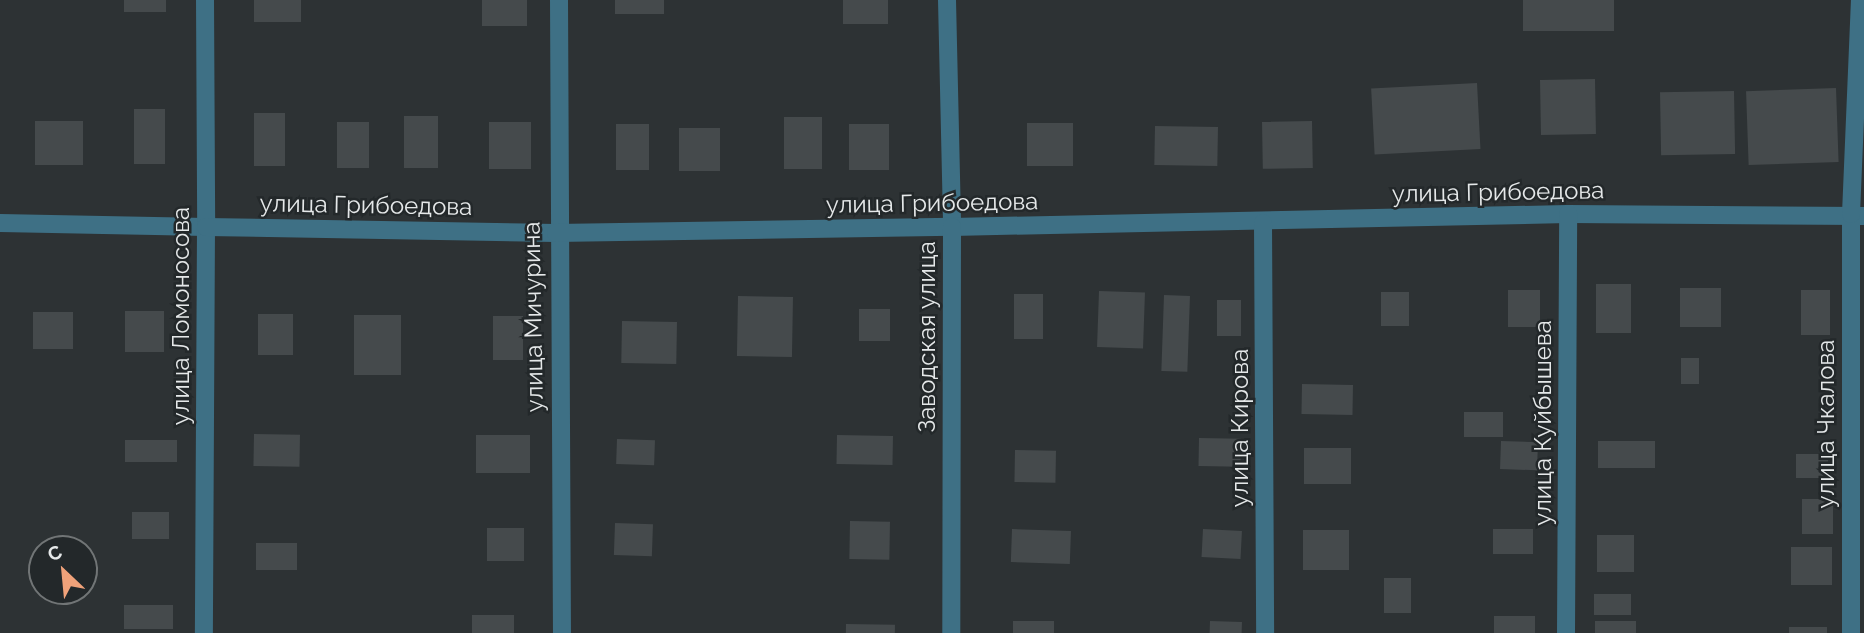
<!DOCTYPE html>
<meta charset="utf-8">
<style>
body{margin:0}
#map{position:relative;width:1864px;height:633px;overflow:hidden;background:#2d3234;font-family:Raleway,sans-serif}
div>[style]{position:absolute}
.building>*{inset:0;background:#454a4c;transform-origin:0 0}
.minor>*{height:18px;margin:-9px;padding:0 9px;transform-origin:9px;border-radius:9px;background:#3e7085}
.tertiary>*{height:18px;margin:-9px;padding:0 9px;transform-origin:9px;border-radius:9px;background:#3e7085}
span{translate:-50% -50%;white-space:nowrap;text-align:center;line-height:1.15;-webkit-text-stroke:5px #23282a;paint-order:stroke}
.street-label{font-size:24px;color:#e5e8e9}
.north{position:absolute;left:28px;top:535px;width:70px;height:70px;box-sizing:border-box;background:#23282a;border:2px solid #717576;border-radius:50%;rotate:334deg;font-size:19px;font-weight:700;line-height:28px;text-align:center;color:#e5e8e9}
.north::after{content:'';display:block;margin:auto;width:24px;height:32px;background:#f0a27a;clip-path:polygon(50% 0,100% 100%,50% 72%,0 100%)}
</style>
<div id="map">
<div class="building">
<i style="left:124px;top:0;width:42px;height:12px"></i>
<i style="left:254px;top:0;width:47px;height:22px"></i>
<i style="left:482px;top:0;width:45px;height:26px"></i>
<i style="left:615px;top:0;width:49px;height:14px"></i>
<i style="left:843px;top:0;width:45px;height:24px"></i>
<i style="left:1614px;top:0;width:31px;height:91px;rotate:90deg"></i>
<i style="left:1595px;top:79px;width:55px;height:55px;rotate:89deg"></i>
<i style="left:1477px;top:83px;width:66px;height:106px;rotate:87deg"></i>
<i style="left:1836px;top:88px;width:74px;height:90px;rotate:88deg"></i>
<i style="left:1734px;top:91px;width:63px;height:74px;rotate:89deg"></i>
<i style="left:134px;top:109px;width:31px;height:55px"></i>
<i style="left:254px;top:113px;width:31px;height:53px"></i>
<i style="left:404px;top:116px;width:34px;height:52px"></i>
<i style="left:784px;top:117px;width:38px;height:52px"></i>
<i style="left:35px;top:121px;width:48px;height:44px"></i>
<i style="left:1312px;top:121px;width:47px;height:50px;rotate:89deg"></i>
<i style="left:337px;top:122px;width:32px;height:46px"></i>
<i style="left:489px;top:122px;width:42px;height:47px"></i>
<i style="left:1027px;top:123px;width:46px;height:43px"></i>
<i style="left:616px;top:124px;width:33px;height:46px"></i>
<i style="left:849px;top:124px;width:40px;height:46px"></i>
<i style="left:1155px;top:126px;width:63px;height:39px;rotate:1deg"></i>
<i style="left:679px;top:128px;width:41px;height:43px"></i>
<i style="left:1596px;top:284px;width:35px;height:49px"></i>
<i style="left:1680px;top:288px;width:41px;height:39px"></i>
<i style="left:1508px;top:290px;width:32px;height:37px"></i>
<i style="left:1801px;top:290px;width:29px;height:45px"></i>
<i style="left:1099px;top:291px;width:46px;height:56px;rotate:2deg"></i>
<i style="left:1381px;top:292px;width:28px;height:34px"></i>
<i style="left:1014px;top:294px;width:29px;height:45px"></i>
<i style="left:1164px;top:295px;width:26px;height:76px;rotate:2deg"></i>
<i style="left:738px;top:296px;width:55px;height:60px;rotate:1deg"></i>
<i style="left:1217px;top:300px;width:24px;height:36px"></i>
<i style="left:859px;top:309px;width:31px;height:32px"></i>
<i style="left:125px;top:311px;width:39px;height:41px"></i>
<i style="left:33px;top:312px;width:40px;height:37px"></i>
<i style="left:258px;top:314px;width:35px;height:41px"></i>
<i style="left:401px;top:315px;width:60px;height:47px;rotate:90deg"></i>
<i style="left:493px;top:316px;width:30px;height:44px"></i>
<i style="left:622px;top:321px;width:55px;height:42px;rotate:1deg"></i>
<i style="left:1681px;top:358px;width:18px;height:26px"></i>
<i style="left:1302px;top:384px;width:51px;height:30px;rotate:1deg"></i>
<i style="left:1464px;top:412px;width:39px;height:25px"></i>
<i style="left:254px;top:434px;width:46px;height:32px;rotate:1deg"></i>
<i style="left:476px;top:435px;width:54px;height:38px"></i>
<i style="left:837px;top:435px;width:56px;height:29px;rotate:1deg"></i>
<i style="left:1199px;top:438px;width:42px;height:28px;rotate:1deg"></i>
<i style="left:617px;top:439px;width:38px;height:25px;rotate:2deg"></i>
<i style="left:125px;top:440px;width:52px;height:22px"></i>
<i style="left:1501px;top:441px;width:37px;height:28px;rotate:2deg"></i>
<i style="left:1598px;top:441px;width:57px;height:27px"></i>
<i style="left:1304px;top:448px;width:47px;height:36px"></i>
<i style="left:1015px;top:450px;width:41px;height:32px;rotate:1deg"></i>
<i style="left:1796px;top:454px;width:32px;height:24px"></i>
<i style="left:1802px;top:499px;width:31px;height:35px"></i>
<i style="left:132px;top:512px;width:37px;height:27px"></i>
<i style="left:850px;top:521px;width:40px;height:38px;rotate:1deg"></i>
<i style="left:615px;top:523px;width:38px;height:32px;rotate:2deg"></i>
<i style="left:524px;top:528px;width:33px;height:37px;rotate:90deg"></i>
<i style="left:1012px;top:529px;width:59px;height:33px;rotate:2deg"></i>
<i style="left:1203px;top:529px;width:39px;height:28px;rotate:3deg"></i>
<i style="left:1493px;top:529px;width:40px;height:25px"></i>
<i style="left:1303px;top:530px;width:46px;height:40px"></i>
<i style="left:1597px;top:535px;width:37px;height:37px"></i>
<i style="left:256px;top:543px;width:41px;height:27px"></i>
<i style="left:1791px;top:547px;width:41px;height:38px"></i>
<i style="left:1384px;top:578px;width:27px;height:35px"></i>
<i style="left:1594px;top:594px;width:37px;height:21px"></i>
<i style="left:173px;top:605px;width:24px;height:49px;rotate:90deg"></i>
<i style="left:472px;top:615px;width:42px;height:18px"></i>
<i style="left:1494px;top:616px;width:41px;height:17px"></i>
<i style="left:1013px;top:621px;width:41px;height:12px"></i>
<i style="left:1210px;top:621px;width:32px;height:12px;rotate:2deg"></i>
<i style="left:1595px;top:621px;width:41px;height:12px"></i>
<i style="left:846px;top:624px;width:49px;height:9px;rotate:1deg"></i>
<i style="left:1789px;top:627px;width:38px;height:6px"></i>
</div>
<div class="minor">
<i style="left:559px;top:0;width:633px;rotate:89.73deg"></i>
<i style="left:947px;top:0;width:227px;rotate:88.7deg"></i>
<i style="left:952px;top:227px;width:616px;rotate:-1.21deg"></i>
<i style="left:1568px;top:214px;width:296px;rotate:0.4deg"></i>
<i style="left:0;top:223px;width:206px;rotate:1.1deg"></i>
<i style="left:206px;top:227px;width:406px;rotate:90.3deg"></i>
<i style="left:1263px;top:223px;width:410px;rotate:89.7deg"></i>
<i style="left:1566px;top:633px;width:419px;rotate:-89.7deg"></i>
<i style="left:1851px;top:633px;width:419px;rotate:-90deg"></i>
<i style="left:1851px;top:214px;width:214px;rotate:-87.6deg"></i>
</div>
<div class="tertiary">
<i style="left:205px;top:0;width:227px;rotate:89.7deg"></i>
<i style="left:206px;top:227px;width:350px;rotate:1deg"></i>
<i style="left:556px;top:233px;width:396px;rotate:-0.9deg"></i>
<i style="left:952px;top:227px;width:406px;rotate:90.1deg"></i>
</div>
<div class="street-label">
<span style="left:1498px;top:192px;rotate:-1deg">улица Грибоедова</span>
<span style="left:932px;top:203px;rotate:-1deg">улица Грибоедова</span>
<span style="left:366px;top:205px;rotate:1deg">улица Грибоедова</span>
<span style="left:181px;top:316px;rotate:-90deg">улица Ломоносова</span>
<span style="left:533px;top:317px;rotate:-91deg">улица Мичурина</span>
<span style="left:927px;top:337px;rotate:-90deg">Заводская улица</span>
<span style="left:1543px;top:423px;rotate:-90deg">улица Куйбышева</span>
<span style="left:1826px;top:424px;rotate:-90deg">улица Чкалова</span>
<span style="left:1240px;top:428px;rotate:-90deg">улица Кирова</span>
</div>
<div class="north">С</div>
</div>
